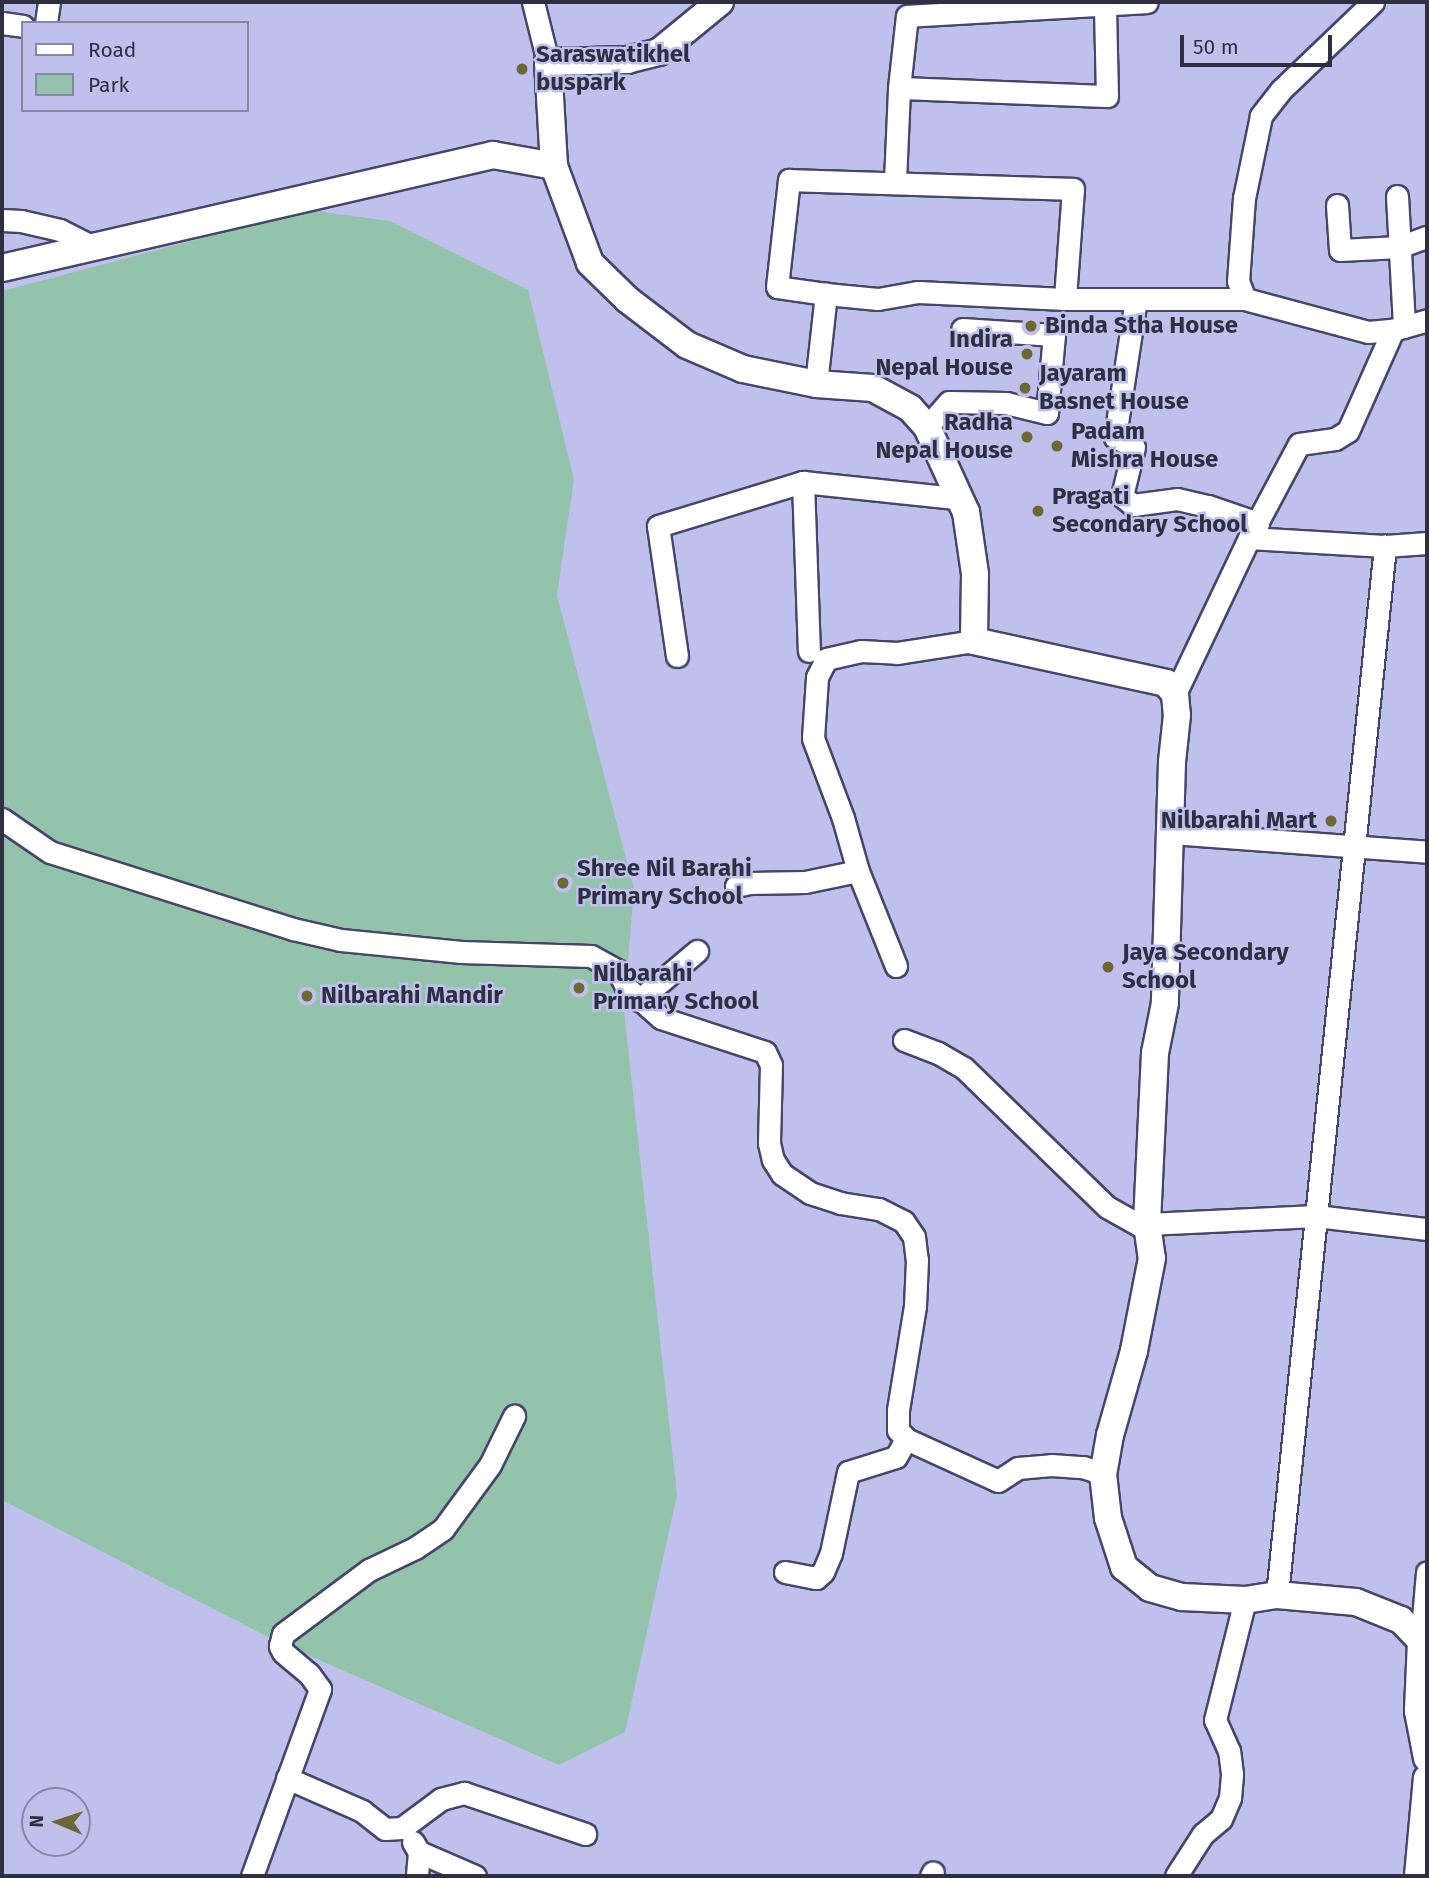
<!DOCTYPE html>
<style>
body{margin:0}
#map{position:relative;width:1429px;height:1878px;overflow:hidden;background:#bfc1ec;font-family:"Fira Sans",sans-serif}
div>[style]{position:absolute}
.green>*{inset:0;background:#94c3ac}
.roads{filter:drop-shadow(2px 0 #46466b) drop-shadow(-2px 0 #46466b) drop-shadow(0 2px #46466b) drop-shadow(0 -2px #46466b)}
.minor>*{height:21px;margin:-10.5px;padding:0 10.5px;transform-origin:10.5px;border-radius:10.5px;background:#fff}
.tertiary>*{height:26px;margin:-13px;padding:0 13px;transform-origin:13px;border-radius:13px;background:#fff}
.dots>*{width:19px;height:19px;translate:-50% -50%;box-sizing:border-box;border:4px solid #bfc1ec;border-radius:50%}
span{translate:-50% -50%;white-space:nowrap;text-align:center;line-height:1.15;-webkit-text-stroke:5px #bfc1ec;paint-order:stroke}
.poi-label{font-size:24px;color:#2e2f40;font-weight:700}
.left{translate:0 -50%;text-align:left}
.right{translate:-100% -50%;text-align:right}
.frame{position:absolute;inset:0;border:4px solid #2e2f40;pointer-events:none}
.legend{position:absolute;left:21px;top:21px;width:228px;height:91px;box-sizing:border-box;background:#bfc1ec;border:2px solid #8587a7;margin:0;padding:9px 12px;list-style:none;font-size:21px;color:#2e2f40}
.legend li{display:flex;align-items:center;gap:14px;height:35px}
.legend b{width:35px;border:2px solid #8587a7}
.north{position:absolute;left:21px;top:1787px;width:70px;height:70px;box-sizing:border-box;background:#bfc1ec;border:2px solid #8587a7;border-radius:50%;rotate:272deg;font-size:19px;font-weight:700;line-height:28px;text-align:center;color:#2e2f40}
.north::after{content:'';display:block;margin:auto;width:24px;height:32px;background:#6c6733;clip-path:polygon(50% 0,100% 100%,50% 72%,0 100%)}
.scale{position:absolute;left:1180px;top:35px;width:152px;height:32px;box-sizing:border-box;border:4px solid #2e2f40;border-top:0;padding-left:9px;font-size:21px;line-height:24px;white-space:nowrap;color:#2e2f40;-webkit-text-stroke:5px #bfc1ec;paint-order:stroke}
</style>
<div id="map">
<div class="green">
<i style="clip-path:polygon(309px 210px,390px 221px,528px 290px,574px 479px,557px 595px,634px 889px,624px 1011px,677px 1495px,625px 1732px,559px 1765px,278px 1642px,2px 1500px,2px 291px)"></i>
</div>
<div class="roads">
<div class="minor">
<i style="left:533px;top:2px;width:62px;rotate:76deg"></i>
<i style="left:1373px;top:2px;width:127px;rotate:136.3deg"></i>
<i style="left:1281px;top:90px;width:33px;rotate:128deg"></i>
<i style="left:1261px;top:116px;width:84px;rotate:101.7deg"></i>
<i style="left:1244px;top:198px;width:83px;rotate:94.1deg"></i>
<i style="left:1238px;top:281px;width:19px;rotate:69deg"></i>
<i style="left:1245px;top:299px;width:127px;rotate:15deg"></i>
<i style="left:1368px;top:332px;width:25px;rotate:-5deg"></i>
<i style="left:1393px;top:330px;width:35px;rotate:-16deg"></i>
<i style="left:2px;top:23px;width:21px;rotate:8deg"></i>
<i style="left:46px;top:23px;width:21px;rotate:-82deg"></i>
<i style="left:899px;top:88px;width:72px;rotate:-83.7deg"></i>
<i style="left:907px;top:16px;width:240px;rotate:-3.3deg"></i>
<i style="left:895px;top:181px;width:93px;rotate:-87.5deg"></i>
<i style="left:899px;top:88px;width:208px;rotate:2.2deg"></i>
<i style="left:1107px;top:96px;width:91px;rotate:-91.3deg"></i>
<i style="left:1397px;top:196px;width:131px;rotate:86.9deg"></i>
<i style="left:1337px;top:205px;width:45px;rotate:86.2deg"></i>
<i style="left:1340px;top:250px;width:59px;rotate:-2.9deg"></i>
<i style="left:1399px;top:247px;width:30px;rotate:-20deg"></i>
<i style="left:2px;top:220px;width:19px;rotate:3deg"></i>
<i style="left:21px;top:221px;width:40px;rotate:13deg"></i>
<i style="left:60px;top:230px;width:38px;rotate:27deg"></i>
<i style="left:826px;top:294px;width:49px;rotate:-171.9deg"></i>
<i style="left:777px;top:287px;width:108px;rotate:-83.6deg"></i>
<i style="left:789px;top:180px;width:284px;rotate:1.8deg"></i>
<i style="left:1073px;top:189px;width:110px;rotate:94.2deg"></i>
<i style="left:1136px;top:299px;width:140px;rotate:98.7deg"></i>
<i style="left:1115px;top:437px;width:21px;rotate:28deg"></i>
<i style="left:1134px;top:447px;width:50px;rotate:103.8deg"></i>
<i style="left:1122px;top:496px;width:14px;rotate:39deg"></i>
<i style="left:1133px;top:505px;width:44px;rotate:-7.8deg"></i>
<i style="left:1177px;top:499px;width:32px;rotate:13deg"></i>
<i style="left:1208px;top:506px;width:53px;rotate:18.8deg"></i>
<i style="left:816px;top:384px;width:91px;rotate:-83.7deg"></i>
<i style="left:826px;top:294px;width:52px;rotate:5.5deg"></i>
<i style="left:878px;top:299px;width:41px;rotate:-9.9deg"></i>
<i style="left:918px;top:292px;width:147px;rotate:2.7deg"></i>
<i style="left:1065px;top:299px;width:180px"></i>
<i style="left:927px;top:427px;width:33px;rotate:-49deg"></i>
<i style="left:949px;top:402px;width:57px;rotate:1deg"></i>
<i style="left:1006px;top:403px;width:42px;rotate:13.7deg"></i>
<i style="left:1047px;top:413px;width:78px;rotate:-84.9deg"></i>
<i style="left:1054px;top:335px;width:92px;rotate:-176.3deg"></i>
<i style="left:803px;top:482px;width:169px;rotate:88deg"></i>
<i style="left:1249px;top:538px;width:136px;rotate:3.4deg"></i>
<i style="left:1385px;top:546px;width:42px;rotate:-4.1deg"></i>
<i style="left:677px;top:656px;width:131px;rotate:-98.3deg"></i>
<i style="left:658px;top:526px;width:152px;rotate:-16.9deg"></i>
<i style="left:803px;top:482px;width:153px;rotate:6deg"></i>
<i style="left:1175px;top:694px;width:173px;rotate:-64.6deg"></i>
<i style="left:1249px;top:538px;width:106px;rotate:-62deg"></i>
<i style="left:1299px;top:444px;width:36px;rotate:-8deg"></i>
<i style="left:1335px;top:439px;width:15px;rotate:-32deg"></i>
<i style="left:1348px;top:431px;width:111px;rotate:-66deg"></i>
<i style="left:2px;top:819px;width:58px;rotate:34.5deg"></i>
<i style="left:50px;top:852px;width:255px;rotate:17.6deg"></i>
<i style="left:293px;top:929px;width:49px;rotate:12.9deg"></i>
<i style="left:341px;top:940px;width:121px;rotate:5.7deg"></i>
<i style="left:461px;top:952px;width:130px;rotate:1.8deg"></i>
<i style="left:591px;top:956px;width:31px;rotate:29deg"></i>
<i style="left:618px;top:971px;width:18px;rotate:63deg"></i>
<i style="left:626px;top:987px;width:47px;rotate:41.5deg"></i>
<i style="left:661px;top:1018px;width:109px;rotate:18.1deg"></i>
<i style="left:765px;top:1052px;width:14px;rotate:65deg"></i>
<i style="left:771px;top:1065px;width:78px;rotate:91.5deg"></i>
<i style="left:769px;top:1143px;width:17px;rotate:77deg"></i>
<i style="left:773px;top:1160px;width:17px;rotate:57deg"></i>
<i style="left:782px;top:1174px;width:34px;rotate:34deg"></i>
<i style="left:810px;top:1193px;width:32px;rotate:18deg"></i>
<i style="left:840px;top:1203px;width:39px;rotate:9deg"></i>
<i style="left:879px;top:1209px;width:28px;rotate:27deg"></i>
<i style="left:904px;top:1222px;width:18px;rotate:56deg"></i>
<i style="left:914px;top:1237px;width:23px;rotate:83deg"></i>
<i style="left:917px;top:1260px;width:46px;rotate:92.5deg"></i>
<i style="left:915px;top:1306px;width:105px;rotate:99.3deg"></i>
<i style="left:898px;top:1410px;width:20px;rotate:90deg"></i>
<i style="left:898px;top:1430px;width:12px;rotate:48deg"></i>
<i style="left:906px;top:1439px;width:101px;rotate:24.5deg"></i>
<i style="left:998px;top:1481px;width:24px;rotate:-33deg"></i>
<i style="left:1018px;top:1468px;width:33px;rotate:-5deg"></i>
<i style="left:1051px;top:1465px;width:32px;rotate:4deg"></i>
<i style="left:1083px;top:1467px;width:21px;rotate:19deg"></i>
<i style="left:1171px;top:833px;width:257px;rotate:4.2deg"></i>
<i style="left:736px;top:886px;width:14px;rotate:-12deg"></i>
<i style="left:750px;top:883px;width:55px;rotate:-1deg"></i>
<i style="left:805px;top:882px;width:54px;rotate:-11.7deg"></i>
<i style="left:896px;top:966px;width:102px;rotate:-111.8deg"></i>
<i style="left:858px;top:871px;width:55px;rotate:-105.8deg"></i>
<i style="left:843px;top:818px;width:85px;rotate:-110.6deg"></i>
<i style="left:813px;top:738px;width:61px;rotate:-86.2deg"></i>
<i style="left:817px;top:677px;width:20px;rotate:-63deg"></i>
<i style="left:826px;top:659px;width:36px;rotate:-13deg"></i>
<i style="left:861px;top:651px;width:36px;rotate:3deg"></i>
<i style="left:897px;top:653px;width:78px;rotate:-8.9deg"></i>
<i style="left:639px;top:1000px;width:76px;rotate:-40.2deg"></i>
<i style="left:904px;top:1040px;width:36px;rotate:21deg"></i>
<i style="left:938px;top:1053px;width:30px;rotate:30deg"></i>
<i style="left:964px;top:1068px;width:199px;rotate:44.2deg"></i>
<i style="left:1107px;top:1207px;width:47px;rotate:29.3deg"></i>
<i style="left:1147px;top:1224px;width:169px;rotate:-2.7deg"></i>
<i style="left:1316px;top:1216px;width:112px;rotate:6.7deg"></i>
<i style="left:785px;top:1572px;width:32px;rotate:11deg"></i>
<i style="left:816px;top:1578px;width:9px;rotate:-41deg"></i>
<i style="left:823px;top:1572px;width:21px;rotate:-67deg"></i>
<i style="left:831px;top:1553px;width:83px;rotate:-78.1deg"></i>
<i style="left:848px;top:1472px;width:50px;rotate:-17.4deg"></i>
<i style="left:896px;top:1457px;width:21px;rotate:-61deg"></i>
<i style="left:1277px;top:1595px;width:1055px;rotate:-84.12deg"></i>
<i style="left:1421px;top:1641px;width:69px;rotate:-85deg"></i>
<i style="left:287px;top:1778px;width:82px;rotate:23.7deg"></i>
<i style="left:362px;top:1811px;width:29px;rotate:38deg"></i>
<i style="left:385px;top:1829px;width:17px;rotate:-3deg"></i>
<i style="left:402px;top:1828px;width:49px;rotate:-36.6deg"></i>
<i style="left:441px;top:1799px;width:24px;rotate:-15deg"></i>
<i style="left:464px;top:1793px;width:128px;rotate:18.7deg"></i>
<i style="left:413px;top:1842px;width:12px;rotate:59deg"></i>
<i style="left:419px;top:1852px;width:24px;rotate:95deg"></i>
<i style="left:419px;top:1852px;width:61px;rotate:23.2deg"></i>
<i style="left:252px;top:1876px;width:199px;rotate:-70deg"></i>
<i style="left:320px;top:1689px;width:19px;rotate:-126deg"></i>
<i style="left:309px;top:1674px;width:34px;rotate:-140deg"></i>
<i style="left:283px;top:1652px;width:7px;rotate:-117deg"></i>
<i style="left:280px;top:1646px;width:12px;rotate:-76deg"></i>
<i style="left:283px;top:1634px;width:107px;rotate:-36.7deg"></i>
<i style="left:369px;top:1570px;width:51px;rotate:-25.6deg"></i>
<i style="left:415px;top:1548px;width:34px;rotate:-34deg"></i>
<i style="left:443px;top:1529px;width:79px;rotate:-53.7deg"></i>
<i style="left:490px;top:1465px;width:55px;rotate:-63.9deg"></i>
<i style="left:931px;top:1876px;width:4px;rotate:-63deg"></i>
<i style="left:1176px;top:1876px;width:50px;rotate:-57.3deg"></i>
<i style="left:1203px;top:1834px;width:23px;rotate:-40deg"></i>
<i style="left:1221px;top:1819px;width:23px;rotate:-67deg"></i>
<i style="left:1230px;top:1798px;width:24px;rotate:-85deg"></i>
<i style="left:1232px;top:1774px;width:23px;rotate:-97deg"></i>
<i style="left:1229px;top:1751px;width:34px;rotate:-114deg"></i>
<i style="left:1215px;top:1720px;width:124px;rotate:-76deg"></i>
</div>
<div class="tertiary">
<i style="left:720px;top:2px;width:79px;rotate:140.7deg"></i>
<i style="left:659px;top:52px;width:32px;rotate:166deg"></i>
<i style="left:628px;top:60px;width:80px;rotate:178.6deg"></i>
<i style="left:548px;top:62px;width:104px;rotate:86.7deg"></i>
<i style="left:554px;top:166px;width:103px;rotate:69.6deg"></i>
<i style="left:590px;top:263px;width:53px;rotate:44.2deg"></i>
<i style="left:628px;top:300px;width:74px;rotate:37.3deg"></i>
<i style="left:687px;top:345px;width:61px;rotate:23.2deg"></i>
<i style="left:743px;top:369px;width:75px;rotate:11.6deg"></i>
<i style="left:816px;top:384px;width:57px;rotate:4deg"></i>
<i style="left:873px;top:388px;width:42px;rotate:28.4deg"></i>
<i style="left:910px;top:408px;width:25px;rotate:48deg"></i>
<i style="left:927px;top:427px;width:94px;rotate:65.4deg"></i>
<i style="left:966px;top:512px;width:63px;rotate:81.7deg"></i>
<i style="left:975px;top:574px;width:67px;rotate:90.9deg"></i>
<i style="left:974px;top:641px;width:197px;rotate:12.3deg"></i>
<i style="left:1166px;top:683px;width:14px;rotate:51deg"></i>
<i style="left:1175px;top:694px;width:21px;rotate:85deg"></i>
<i style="left:1177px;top:715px;width:47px;rotate:96.1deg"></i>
<i style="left:1172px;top:762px;width:241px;rotate:91.7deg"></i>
<i style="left:1165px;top:1003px;width:51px;rotate:101.3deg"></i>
<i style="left:1155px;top:1053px;width:171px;rotate:92.7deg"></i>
<i style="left:1147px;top:1224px;width:34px;rotate:82deg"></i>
<i style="left:1152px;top:1258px;width:95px;rotate:101deg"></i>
<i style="left:1134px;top:1351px;width:87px;rotate:105.9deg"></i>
<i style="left:1110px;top:1435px;width:40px;rotate:100deg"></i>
<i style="left:1103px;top:1474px;width:44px;rotate:83.5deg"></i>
<i style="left:1108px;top:1518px;width:52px;rotate:71.9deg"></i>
<i style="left:1124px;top:1567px;width:33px;rotate:39deg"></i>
<i style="left:1150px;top:1588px;width:33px;rotate:16deg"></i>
<i style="left:1182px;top:1597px;width:63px;rotate:2.7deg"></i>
<i style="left:1245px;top:1600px;width:32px;rotate:-9deg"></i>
<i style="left:1277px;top:1595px;width:79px;rotate:5.1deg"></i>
<i style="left:1356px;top:1602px;width:48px;rotate:21.8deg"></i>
<i style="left:1401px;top:1620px;width:29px;rotate:46deg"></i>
<i style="left:1421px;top:1641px;width:70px;rotate:92.5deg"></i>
<i style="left:1418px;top:1711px;width:48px;rotate:79.2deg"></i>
<i style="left:2px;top:268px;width:504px;rotate:-12.96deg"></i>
<i style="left:493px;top:155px;width:62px;rotate:10.2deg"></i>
<i style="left:1418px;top:1876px;width:98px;rotate:-84.8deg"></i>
</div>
</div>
<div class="dots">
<i style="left:522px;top:69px;background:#6c6733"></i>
<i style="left:1031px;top:326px;background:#6c6733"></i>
<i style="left:1027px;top:354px;background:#6c6733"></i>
<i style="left:1025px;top:388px;background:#6c6733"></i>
<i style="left:1027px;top:437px;background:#6c6733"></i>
<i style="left:1057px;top:446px;background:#6c6733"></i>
<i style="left:1038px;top:511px;background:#6c6733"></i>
<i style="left:1331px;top:821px;background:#6c6733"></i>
<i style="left:563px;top:883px;background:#6c6733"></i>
<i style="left:1108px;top:967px;background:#6c6733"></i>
<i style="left:579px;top:988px;background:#6c6733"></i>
<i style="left:307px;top:996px;background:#6c6733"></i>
</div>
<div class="poi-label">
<span class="left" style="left:536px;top:69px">Saraswatikhel<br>buspark</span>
<span class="left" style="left:1045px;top:326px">Binda Stha House</span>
<span class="right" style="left:1013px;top:354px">Indira<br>Nepal House</span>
<span class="left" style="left:1039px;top:388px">Jayaram<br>Basnet House</span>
<span class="right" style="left:1013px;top:437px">Radha<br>Nepal House</span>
<span class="left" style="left:1071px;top:446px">Padam<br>Mishra House</span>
<span class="left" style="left:1052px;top:511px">Pragati<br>Secondary School</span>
<span class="right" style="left:1317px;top:821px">Nilbarahi Mart</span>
<span class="left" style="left:577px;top:883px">Shree Nil Barahi<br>Primary School</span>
<span class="left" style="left:1122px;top:967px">Jaya Secondary<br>School</span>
<span class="left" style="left:593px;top:988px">Nilbarahi<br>Primary School</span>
<span class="left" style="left:321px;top:996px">Nilbarahi Mandir</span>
</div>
<div class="frame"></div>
<ul class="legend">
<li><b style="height:9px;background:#fff"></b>Road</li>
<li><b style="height:19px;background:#94c3ac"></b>Park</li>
</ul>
<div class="north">N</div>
<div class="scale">50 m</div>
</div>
